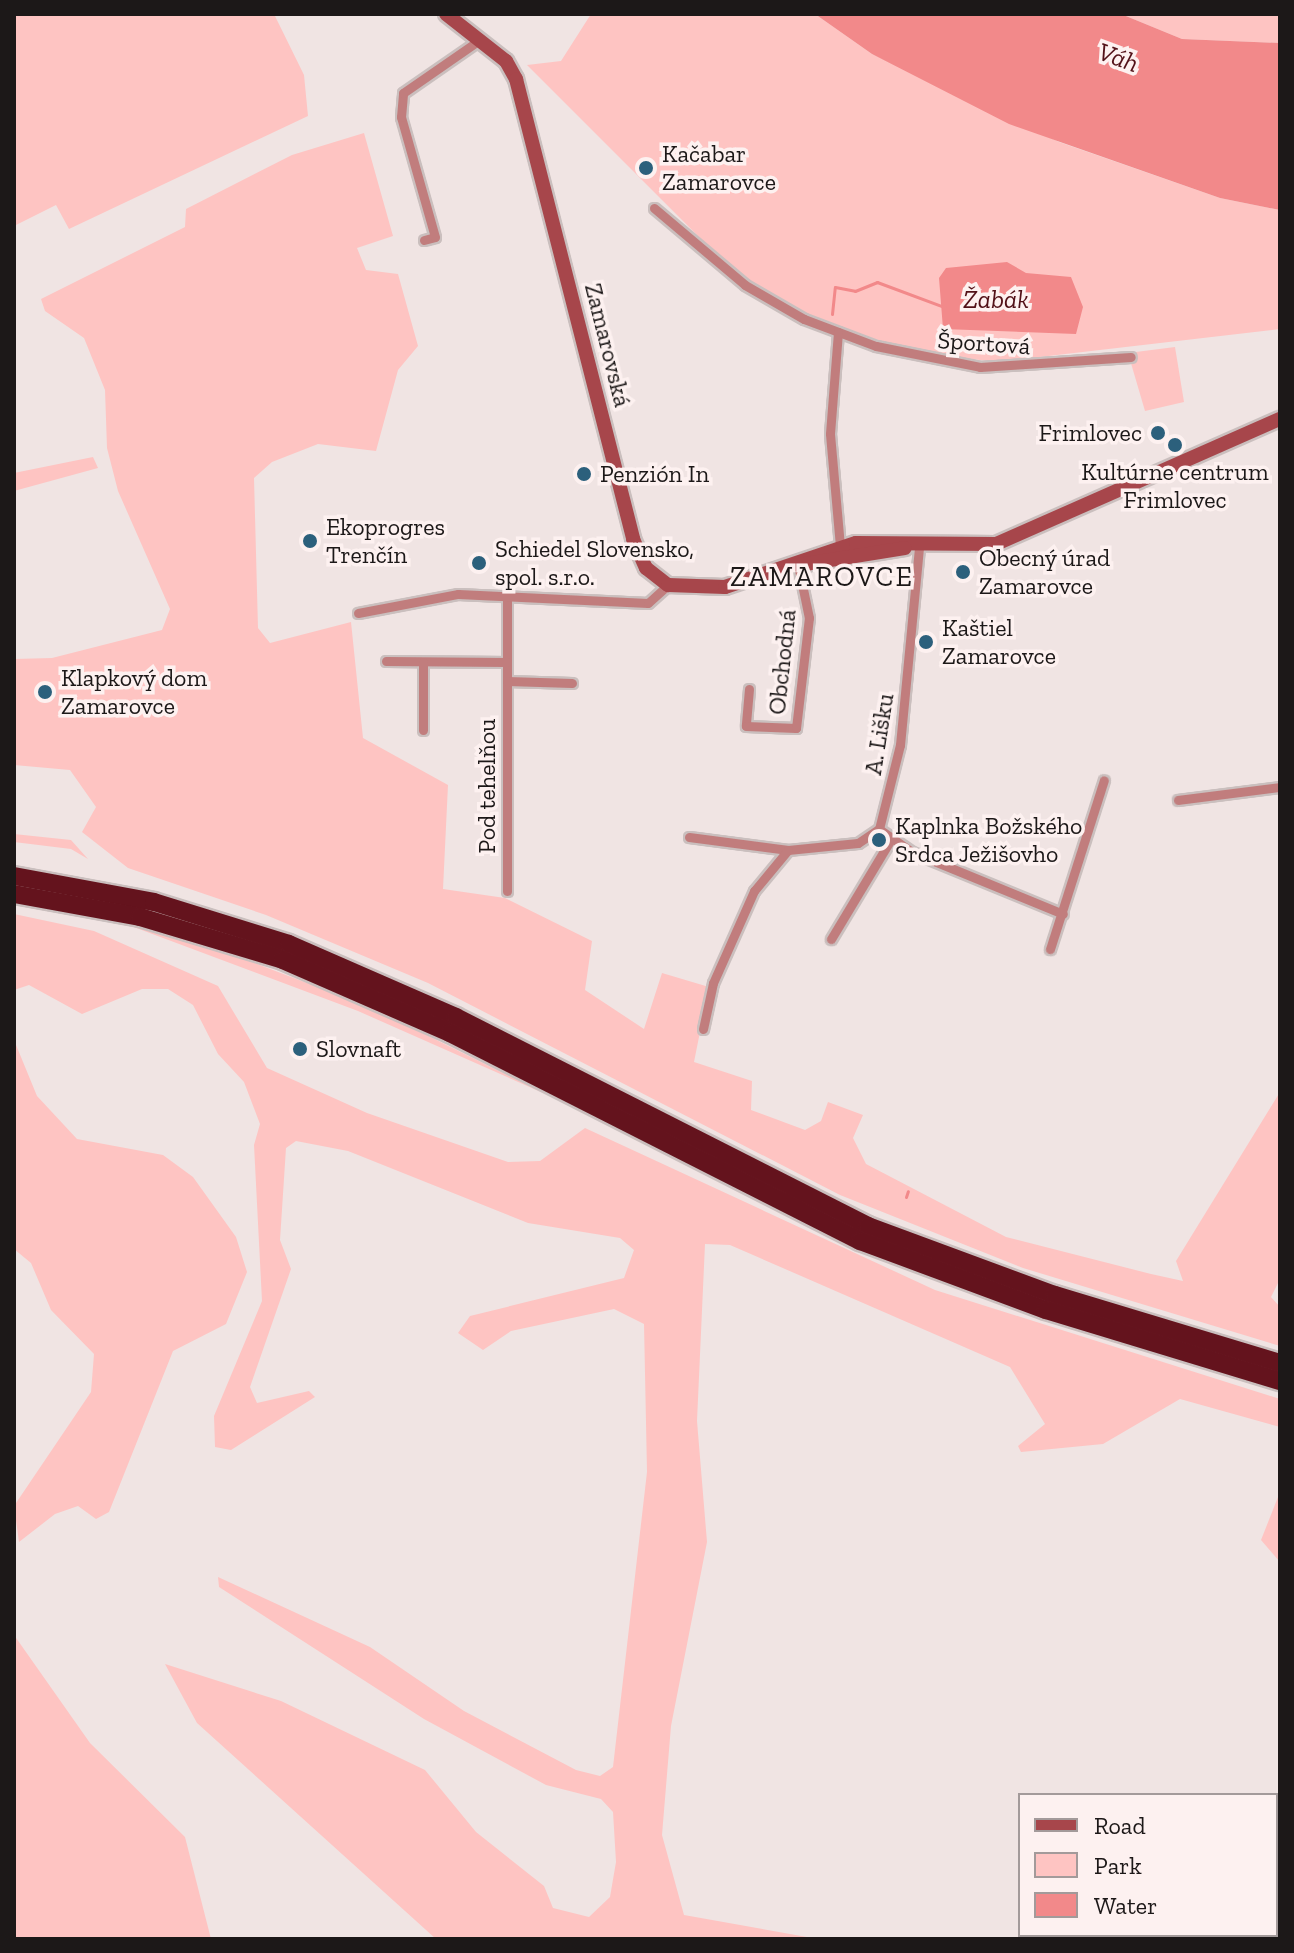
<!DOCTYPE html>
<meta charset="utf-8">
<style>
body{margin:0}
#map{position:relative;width:1294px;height:1953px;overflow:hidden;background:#f0e4e3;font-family:"Zilla Slab",serif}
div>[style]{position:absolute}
.green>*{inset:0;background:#fec4c2}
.water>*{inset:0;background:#f2898a}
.stream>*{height:3px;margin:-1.5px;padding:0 1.5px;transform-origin:1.5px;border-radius:1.5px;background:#f2898a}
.roads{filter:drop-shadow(2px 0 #cabfbe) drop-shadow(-2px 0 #cabfbe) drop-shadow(0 2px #cabfbe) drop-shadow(0 -2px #cabfbe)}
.minor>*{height:9px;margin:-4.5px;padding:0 4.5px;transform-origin:4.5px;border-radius:4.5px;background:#c17d7d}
.secondary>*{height:14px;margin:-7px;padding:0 7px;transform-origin:7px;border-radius:7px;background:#a7464b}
.motorway>*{height:18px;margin:-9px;padding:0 9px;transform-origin:9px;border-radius:9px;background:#64131d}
.dots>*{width:22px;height:22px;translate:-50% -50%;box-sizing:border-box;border:4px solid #fdf1f0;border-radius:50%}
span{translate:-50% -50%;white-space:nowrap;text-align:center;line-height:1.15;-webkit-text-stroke:7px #fdf1f0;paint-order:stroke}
.poi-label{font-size:24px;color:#1c1818}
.left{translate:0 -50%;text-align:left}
.right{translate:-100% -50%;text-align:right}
.street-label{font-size:24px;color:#1c1818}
.water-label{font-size:26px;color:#521118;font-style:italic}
.quarter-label{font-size:28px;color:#1c1818;letter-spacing:2px}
.frame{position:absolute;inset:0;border:16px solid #1c1818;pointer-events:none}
.legend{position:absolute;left:1018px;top:1793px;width:260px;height:144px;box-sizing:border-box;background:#fdf1f0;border:2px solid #a39a9a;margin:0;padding:10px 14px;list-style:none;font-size:24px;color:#1c1818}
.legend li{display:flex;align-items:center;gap:16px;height:40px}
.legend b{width:40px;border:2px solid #a39a9a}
</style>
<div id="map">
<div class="green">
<i style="clip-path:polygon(14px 14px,274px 14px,304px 75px,308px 116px,69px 229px,56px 205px,14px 226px)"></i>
<i style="clip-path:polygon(591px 14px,815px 14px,872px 54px,1059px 142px,1220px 198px,1280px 210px,1280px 329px,996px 362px,924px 353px,814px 322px,739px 277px,527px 65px,561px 61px)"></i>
<i style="clip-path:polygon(1121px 14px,1280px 14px,1280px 43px,1182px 39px)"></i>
<i style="clip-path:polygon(364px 133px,393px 236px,357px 248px,366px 270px,398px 274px,418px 346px,398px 370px,376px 451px,318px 444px,272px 462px,254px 478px,258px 628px,270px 643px,351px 622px,363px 738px,448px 785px,443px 889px,505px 898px,592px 941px,585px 990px,644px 1029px,662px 973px,709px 987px,694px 1062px,752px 1081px,751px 1110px,805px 1130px,821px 1121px,828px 1102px,863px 1115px,853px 1138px,866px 1164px,1006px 1237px,1151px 1274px,1183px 1281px,1176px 1261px,1280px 1092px,1280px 1279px,1271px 1297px,1280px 1307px,1280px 1346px,1023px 1268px,840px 1195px,428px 983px,266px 915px,128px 868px,82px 832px,96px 807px,70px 770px,14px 765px,14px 659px,52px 658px,162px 630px,170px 609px,118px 491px,107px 448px,105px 390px,84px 338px,45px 311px,41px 299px,185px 227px,186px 209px,292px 155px)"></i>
<i style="clip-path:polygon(1175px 347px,1184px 402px,1145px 411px,1128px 353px)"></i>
<i style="clip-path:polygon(93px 457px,98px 468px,14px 491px,14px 473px)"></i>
<i style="clip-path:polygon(14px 834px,71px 840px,88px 859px,71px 849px,14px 842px)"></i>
<i style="clip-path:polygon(14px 914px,94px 931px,218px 986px,267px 1068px,367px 1113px,508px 1162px,540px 1161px,585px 1128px,935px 1290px,1280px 1399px,1280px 1427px,1180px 1399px,1103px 1444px,1021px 1452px,1018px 1446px,1045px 1424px,1010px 1367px,730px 1245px,705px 1244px,697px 1421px,707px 1542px,671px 1726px,662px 1835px,684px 1915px,818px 1939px,436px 1939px,197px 1723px,165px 1664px,281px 1701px,425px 1770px,476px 1832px,544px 1886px,553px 1908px,589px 1917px,610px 1897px,616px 1862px,613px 1812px,601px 1799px,546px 1785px,424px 1719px,219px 1587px,218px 1577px,370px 1647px,464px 1711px,576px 1770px,600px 1776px,613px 1767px,647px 1472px,644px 1324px,614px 1309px,511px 1331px,483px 1350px,458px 1333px,470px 1316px,624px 1278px,634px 1250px,620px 1238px,528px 1223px,348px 1151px,296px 1141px,286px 1148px,280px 1240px,291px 1269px,250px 1387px,257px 1403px,309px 1391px,315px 1397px,231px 1450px,215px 1447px,214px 1416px,262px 1301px,254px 1145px,260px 1124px,244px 1082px,218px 1054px,193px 1005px,168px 989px,142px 989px,82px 1014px,29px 985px,14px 990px)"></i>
<i style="clip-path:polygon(131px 926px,213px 947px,372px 1008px,543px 1093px,358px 1011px)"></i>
<i style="clip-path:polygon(14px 1040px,37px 1096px,77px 1139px,163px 1155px,193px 1177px,236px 1237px,247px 1272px,226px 1324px,173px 1351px,109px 1512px,96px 1519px,78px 1506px,55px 1514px,19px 1542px,14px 1506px,91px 1392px,94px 1354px,51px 1310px,31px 1263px,14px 1249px)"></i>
<i style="clip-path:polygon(1280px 1492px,1280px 1562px,1261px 1540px)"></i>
<i style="clip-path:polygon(14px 1635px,90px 1743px,185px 1837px,211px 1939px,14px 1939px)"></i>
</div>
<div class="water">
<i style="clip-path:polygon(815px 14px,1121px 14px,1182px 39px,1280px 43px,1280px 210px,1220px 198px,1009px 124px,872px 54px)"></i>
<i style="clip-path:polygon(1007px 262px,1026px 273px,1071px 277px,1083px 307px,1076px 334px,943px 329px,939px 278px,946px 268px)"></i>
</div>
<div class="stream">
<i style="left:832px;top:314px;width:27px;rotate:-84deg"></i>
<i style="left:835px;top:287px;width:20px;rotate:11deg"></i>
<i style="left:855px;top:291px;width:24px;rotate:-22deg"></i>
<i style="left:877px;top:282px;width:72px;rotate:20.5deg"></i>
<i style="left:906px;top:1197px;width:6px;rotate:-72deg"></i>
</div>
<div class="roads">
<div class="minor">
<i style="left:654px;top:208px;width:119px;rotate:40.2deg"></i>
<i style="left:745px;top:285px;width:68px;rotate:30deg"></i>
<i style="left:804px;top:319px;width:77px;rotate:20.6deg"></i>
<i style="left:876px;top:346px;width:106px;rotate:11.4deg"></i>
<i style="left:980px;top:367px;width:151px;rotate:-3.8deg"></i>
<i style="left:424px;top:240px;width:11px;rotate:-15deg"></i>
<i style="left:435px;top:237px;width:125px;rotate:-105.8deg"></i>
<i style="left:401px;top:117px;width:24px;rotate:-85deg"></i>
<i style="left:403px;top:93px;width:95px;rotate:-34.7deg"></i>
<i style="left:838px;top:332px;width:102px;rotate:94.5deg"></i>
<i style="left:830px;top:434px;width:111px;rotate:84.9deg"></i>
<i style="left:507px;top:596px;width:295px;rotate:90deg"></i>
<i style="left:358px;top:613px;width:102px;rotate:-10.8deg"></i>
<i style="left:458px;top:594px;width:190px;rotate:2.7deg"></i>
<i style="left:648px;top:603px;width:27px;rotate:-42deg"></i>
<i style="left:386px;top:661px;width:121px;rotate:0.5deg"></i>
<i style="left:507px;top:681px;width:65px;rotate:1.8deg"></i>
<i style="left:749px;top:689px;width:37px;rotate:95deg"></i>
<i style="left:746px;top:726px;width:50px;rotate:2.3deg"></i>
<i style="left:796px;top:728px;width:111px;rotate:-83.3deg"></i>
<i style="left:809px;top:618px;width:54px;rotate:-101.7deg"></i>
<i style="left:423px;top:730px;width:68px;rotate:-90deg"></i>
<i style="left:1178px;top:800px;width:103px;rotate:-7.3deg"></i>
<i style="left:879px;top:829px;width:40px;rotate:34.9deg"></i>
<i style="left:912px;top:852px;width:163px;rotate:22.3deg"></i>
<i style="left:689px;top:837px;width:100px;rotate:7.5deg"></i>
<i style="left:788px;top:850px;width:70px;rotate:-5.7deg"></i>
<i style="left:858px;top:843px;width:25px;rotate:-34deg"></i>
<i style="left:879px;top:829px;width:87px;rotate:-76deg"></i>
<i style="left:900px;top:745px;width:198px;rotate:-84.5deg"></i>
<i style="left:831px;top:939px;width:117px;rotate:-59deg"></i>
<i style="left:1050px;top:949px;width:177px;rotate:-72.3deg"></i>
<i style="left:703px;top:1029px;width:47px;rotate:-77.7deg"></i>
<i style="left:713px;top:983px;width:101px;rotate:-66deg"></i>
<i style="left:754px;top:891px;width:53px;rotate:-50.3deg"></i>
</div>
<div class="secondary">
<i style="left:446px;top:14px;width:76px;rotate:38.1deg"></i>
<i style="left:506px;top:61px;width:21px;rotate:61deg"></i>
<i style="left:516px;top:79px;width:475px;rotate:75.7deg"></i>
<i style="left:633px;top:539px;width:32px;rotate:66deg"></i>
<i style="left:646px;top:568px;width:28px;rotate:38deg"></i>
<i style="left:668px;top:585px;width:57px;rotate:2deg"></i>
<i style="left:725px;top:587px;width:138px;rotate:-18.6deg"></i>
<i style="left:856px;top:543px;width:140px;rotate:0.4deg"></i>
<i style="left:996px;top:544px;width:310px;rotate:-23.8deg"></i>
<i style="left:799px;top:565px;width:107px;rotate:-9.1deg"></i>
</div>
<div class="motorway">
<i style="left:14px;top:876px;width:142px;rotate:10.5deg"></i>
<i style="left:154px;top:902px;width:141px;rotate:17.3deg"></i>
<i style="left:289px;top:944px;width:182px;rotate:23.6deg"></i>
<i style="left:456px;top:1017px;width:462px;rotate:26.9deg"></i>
<i style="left:868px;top:1226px;width:199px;rotate:20.3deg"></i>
<i style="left:1055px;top:1295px;width:235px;rotate:16.8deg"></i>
<i style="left:14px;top:894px;width:128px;rotate:10.3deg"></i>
<i style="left:140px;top:917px;width:149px;rotate:16.7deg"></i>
<i style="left:283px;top:960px;width:182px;rotate:23.6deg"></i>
<i style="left:450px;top:1033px;width:460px;rotate:26.9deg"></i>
<i style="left:860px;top:1241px;width:198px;rotate:20.4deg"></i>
<i style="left:1046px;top:1310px;width:245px;rotate:16.9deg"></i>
</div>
</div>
<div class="dots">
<i style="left:646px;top:168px;background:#2c607c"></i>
<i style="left:1158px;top:433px;background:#2c607c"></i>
<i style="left:1175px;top:445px;background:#2c607c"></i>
<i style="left:584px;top:474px;background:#2c607c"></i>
<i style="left:310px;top:541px;background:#2c607c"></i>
<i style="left:479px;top:563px;background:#2c607c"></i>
<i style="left:963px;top:572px;background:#2c607c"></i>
<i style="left:926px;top:642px;background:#2c607c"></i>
<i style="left:45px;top:692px;background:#2c607c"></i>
<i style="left:879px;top:840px;background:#2c607c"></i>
<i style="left:300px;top:1049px;background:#2c607c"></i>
</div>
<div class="poi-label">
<span class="left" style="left:662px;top:168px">Kačabar<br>Zamarovce</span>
<span class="right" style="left:1142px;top:433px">Frimlovec</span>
<span style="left:1175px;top:486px">Kultúrne centrum<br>Frimlovec</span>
<span class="left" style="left:600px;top:474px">Penzión In</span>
<span class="left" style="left:326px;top:541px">Ekoprogres<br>Trenčín</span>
<span class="left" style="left:495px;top:563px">Schiedel Slovensko,<br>spol. s.r.o.</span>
<span class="left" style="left:979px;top:572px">Obecný úrad<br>Zamarovce</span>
<span class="left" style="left:942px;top:642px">Kaštiel<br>Zamarovce</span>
<span class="left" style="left:61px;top:692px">Klapkový dom<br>Zamarovce</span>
<span class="left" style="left:895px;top:840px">Kaplnka Božského<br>Srdca Ježišovho</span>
<span class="left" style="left:316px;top:1049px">Slovnaft</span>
</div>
<div class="street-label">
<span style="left:984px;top:343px;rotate:4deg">Športová</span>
<span style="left:608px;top:345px;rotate:76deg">Zamarovská</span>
<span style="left:782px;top:662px;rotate:-84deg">Obchodná</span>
<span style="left:879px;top:734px;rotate:-81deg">A. Lišku</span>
<span style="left:487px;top:786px;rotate:-90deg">Pod tehelňou</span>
</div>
<div class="water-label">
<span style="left:1118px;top:58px;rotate:20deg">Váh</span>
<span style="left:996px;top:300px">Žabák</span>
</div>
<div class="quarter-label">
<span style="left:822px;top:577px">ZAMAROVCE</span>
</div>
<div class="frame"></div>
<ul class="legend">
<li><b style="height:10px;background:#a7464b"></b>Road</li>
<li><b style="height:22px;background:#fec4c2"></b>Park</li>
<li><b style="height:22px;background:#f2898a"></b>Water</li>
</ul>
</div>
